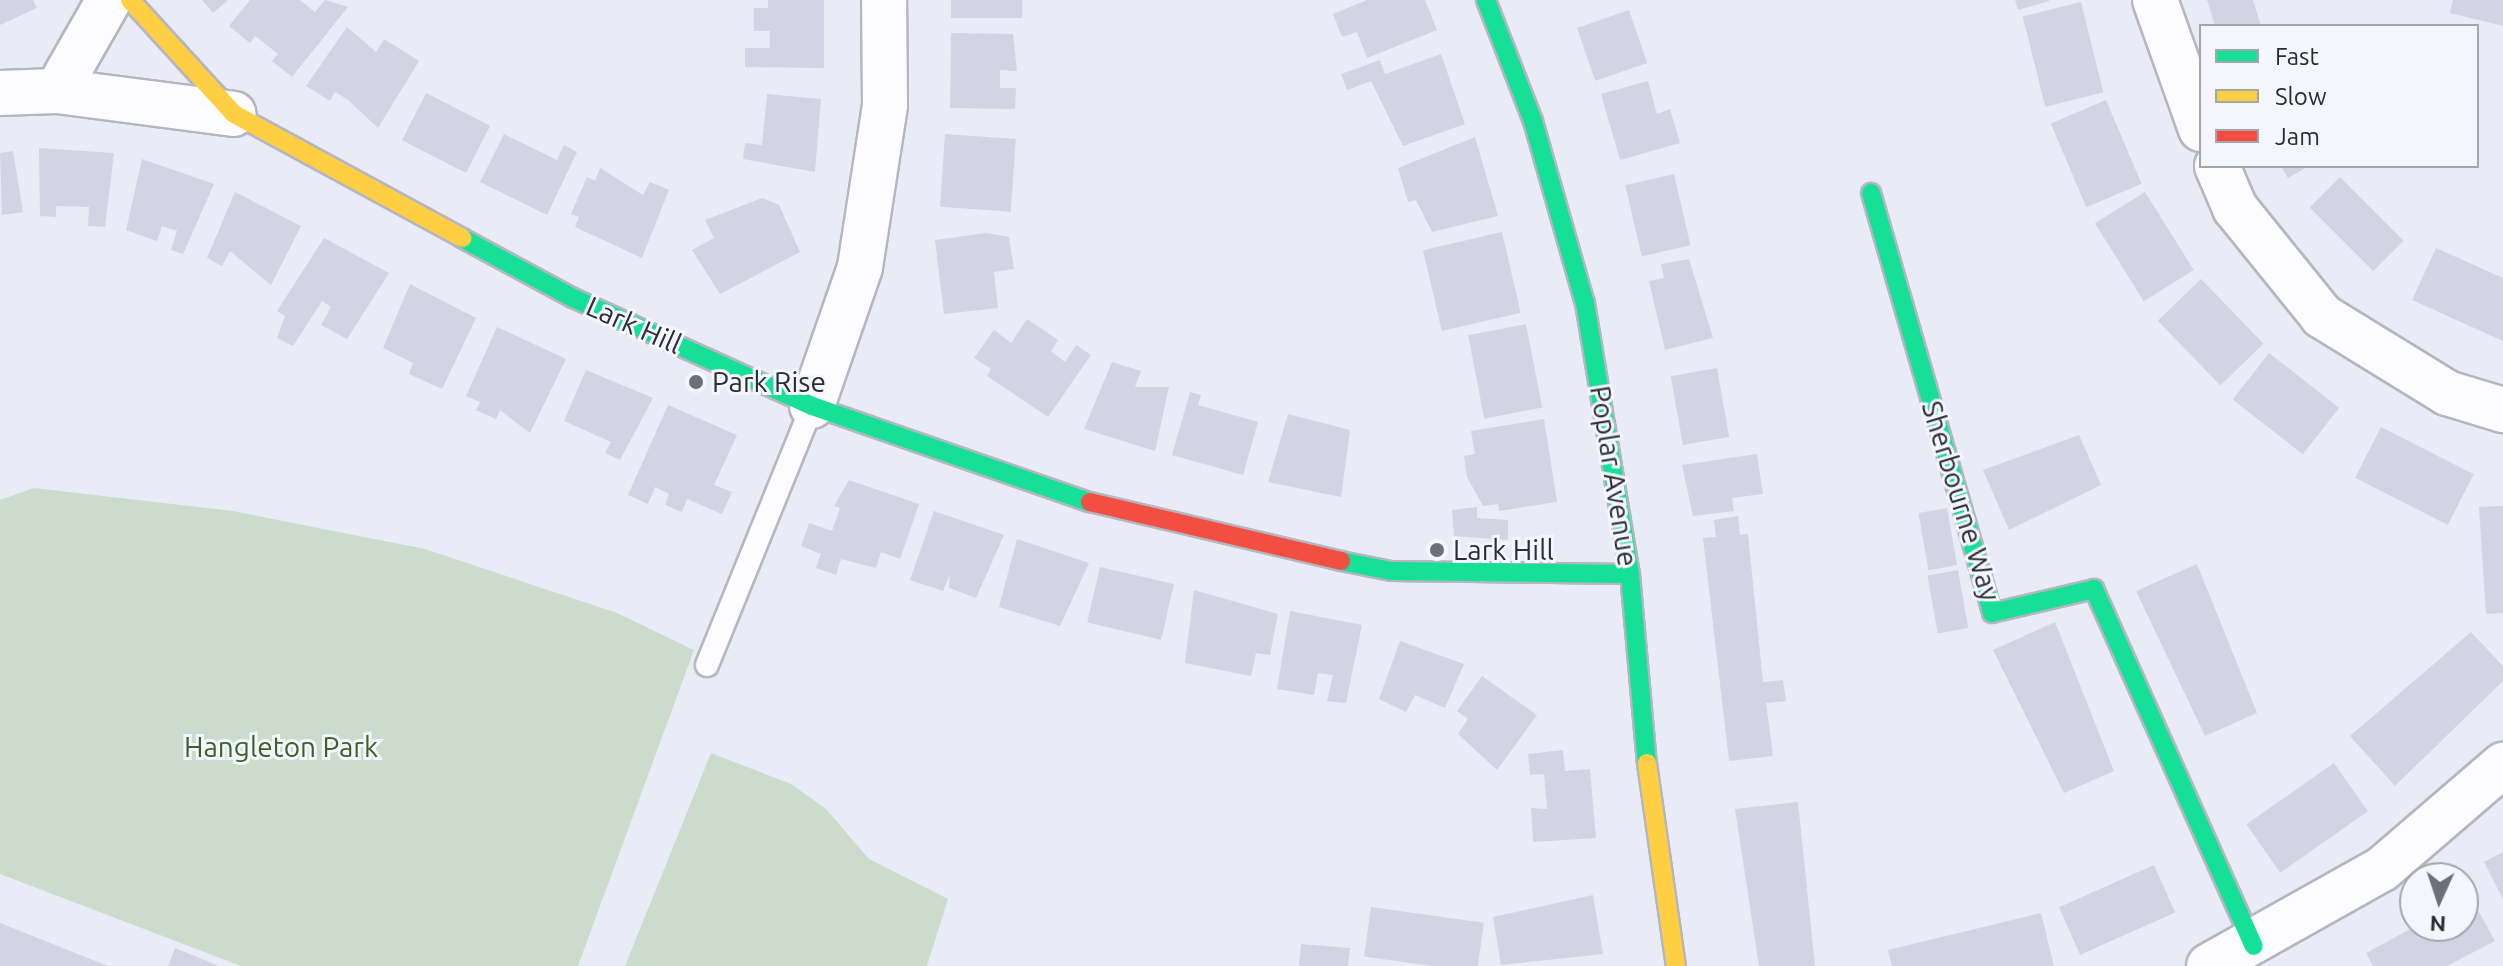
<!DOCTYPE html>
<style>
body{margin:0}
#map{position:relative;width:2503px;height:966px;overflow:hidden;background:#e9ebf6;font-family:Ubuntu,sans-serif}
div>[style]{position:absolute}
.green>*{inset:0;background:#ccdccc}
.building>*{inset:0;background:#d2d4e3;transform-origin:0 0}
.roads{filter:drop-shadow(2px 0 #b5b6bf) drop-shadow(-2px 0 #b5b6bf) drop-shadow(0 2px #b5b6bf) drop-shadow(0 -2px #b5b6bf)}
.lane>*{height:22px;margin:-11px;padding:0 11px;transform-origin:11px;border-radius:11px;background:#fcfcfe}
.street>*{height:44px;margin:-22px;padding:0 22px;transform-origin:22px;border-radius:22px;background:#fcfcfe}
.fast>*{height:18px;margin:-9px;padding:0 9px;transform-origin:9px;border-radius:9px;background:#16e098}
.slow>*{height:18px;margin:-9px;padding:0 9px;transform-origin:9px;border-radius:9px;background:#ffcf43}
.jam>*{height:18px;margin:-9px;padding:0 9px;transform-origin:9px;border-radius:9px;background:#f24e42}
.dots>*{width:22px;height:22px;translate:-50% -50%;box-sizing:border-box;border:4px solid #f4f5fd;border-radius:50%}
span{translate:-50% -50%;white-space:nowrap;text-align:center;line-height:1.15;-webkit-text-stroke:6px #f4f5fd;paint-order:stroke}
.street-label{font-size:28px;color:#2b2c34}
.poi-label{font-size:28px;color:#2b2c34}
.left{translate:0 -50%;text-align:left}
.park-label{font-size:28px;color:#3a6427}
.legend{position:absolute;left:2199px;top:24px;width:280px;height:144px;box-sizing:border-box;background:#f4f5fd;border:2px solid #a4a5ad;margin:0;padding:10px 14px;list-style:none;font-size:24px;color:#2b2c34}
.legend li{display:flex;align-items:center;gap:16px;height:40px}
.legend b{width:40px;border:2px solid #a4a5ad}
.north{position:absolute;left:2399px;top:862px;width:80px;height:80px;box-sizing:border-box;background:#f4f5fd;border:2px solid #a4a5ad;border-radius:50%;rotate:183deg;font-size:22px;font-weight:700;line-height:32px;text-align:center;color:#2b2c34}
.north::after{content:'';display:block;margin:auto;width:28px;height:36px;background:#6e6f78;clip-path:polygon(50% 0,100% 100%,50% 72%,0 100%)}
</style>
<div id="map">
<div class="green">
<i style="clip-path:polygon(34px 488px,233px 511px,425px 549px,617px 613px,694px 650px,578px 966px,241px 966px,0 874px,0 500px)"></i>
<i style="clip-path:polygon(711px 753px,791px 784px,826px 809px,869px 859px,948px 899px,927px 966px,625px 966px)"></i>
</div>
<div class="building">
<i style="clip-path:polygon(0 0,33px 0,37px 8px,0 25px)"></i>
<i style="clip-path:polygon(202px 0,228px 0,213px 13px)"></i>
<i style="clip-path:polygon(250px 0,300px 0,315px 12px,325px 0,348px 7px,292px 77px,272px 61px,278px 54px,268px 46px,255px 36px,250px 43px,229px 26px)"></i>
<i style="clip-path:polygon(768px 0,824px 0,824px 68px,745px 67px,745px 48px,770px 48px,770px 31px,754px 31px,754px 8px,768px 8px)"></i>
<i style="left:951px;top:0;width:71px;height:18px"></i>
<i style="clip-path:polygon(1367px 0,1425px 0,1437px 30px,1367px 58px,1357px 32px,1342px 37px,1333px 14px)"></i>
<i style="clip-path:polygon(2015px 0,2049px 0,2049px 1px,2018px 10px)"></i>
<i style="clip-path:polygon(2207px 0,2253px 0,2261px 26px,2215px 26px)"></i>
<i style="clip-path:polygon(2453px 0,2503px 0,2503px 26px,2450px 13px)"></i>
<i style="left:2081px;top:2px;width:93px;height:60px;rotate:76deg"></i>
<i style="left:1629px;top:10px;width:56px;height:55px;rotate:71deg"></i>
<i style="clip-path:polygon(347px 27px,376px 52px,384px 39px,419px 61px,378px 128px,347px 99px,335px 92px,330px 101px,306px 86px)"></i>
<i style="clip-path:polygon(951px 33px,1013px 34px,1017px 71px,1000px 70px,1000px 88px,1016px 88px,1015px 109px,950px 108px)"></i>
<i style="clip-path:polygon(1441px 54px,1465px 124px,1403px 146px,1371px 81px,1347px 90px,1341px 74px,1380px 60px,1385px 74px)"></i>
<i style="clip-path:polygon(1648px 81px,1657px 114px,1670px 109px,1680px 143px,1620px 160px,1601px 94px)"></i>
<i style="left:426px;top:93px;width:72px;height:53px;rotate:27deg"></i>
<i style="clip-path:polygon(767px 94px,821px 99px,815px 172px,743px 159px,745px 143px,762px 145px)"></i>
<i style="left:2106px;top:100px;width:91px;height:60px;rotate:67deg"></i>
<i style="clip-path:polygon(504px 134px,557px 160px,564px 145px,577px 152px,547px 215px,480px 182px)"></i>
<i style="left:945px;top:134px;width:71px;height:73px;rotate:4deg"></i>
<i style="clip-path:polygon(1475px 137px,1498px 216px,1432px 232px,1416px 200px,1408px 202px,1398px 168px)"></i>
<i style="clip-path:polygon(39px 148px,114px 153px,105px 227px,88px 226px,89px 207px,56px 206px,56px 217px,40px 216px)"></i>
<i style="clip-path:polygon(13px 151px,23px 212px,2px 215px,0 153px)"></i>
<i style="clip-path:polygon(142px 159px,214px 184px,183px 254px,171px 250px,177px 231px,162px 226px,157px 241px,126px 230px)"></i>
<i style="clip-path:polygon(2281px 166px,2309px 166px,2288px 178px)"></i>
<i style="clip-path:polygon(600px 168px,643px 195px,650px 182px,669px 190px,642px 258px,575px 227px,579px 217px,571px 214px,587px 177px,595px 181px)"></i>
<i style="left:1674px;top:174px;width:73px;height:50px;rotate:77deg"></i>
<i style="left:2340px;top:177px;width:90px;height:43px;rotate:45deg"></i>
<i style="clip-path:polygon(235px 192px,301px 226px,271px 285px,230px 251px,222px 266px,207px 258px)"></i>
<i style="left:2145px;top:192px;width:92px;height:59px;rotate:58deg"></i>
<i style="clip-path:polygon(762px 198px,779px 205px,800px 252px,720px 294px,692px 250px,714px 238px,705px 220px)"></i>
<i style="left:1502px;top:232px;width:83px;height:81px;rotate:77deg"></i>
<i style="clip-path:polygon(987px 233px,1009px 237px,1014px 269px,994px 272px,998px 308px,944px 314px,935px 240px)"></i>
<i style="clip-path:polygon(324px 238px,389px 273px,347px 339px,321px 325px,331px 307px,322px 301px,293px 346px,277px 338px,285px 316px,277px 311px)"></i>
<i style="clip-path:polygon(2436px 248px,2503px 278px,2503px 341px,2412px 300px)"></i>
<i style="clip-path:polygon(1689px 259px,1713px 338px,1665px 350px,1649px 281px,1664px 278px,1661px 264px)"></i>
<i style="left:2201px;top:279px;width:90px;height:60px;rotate:46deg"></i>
<i style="clip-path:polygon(410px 284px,476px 318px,442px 389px,409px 374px,413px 363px,383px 348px)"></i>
<i style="clip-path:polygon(1027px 319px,1058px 340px,1051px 351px,1065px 362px,1076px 345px,1091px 355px,1048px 417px,987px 376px,991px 369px,974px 358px,994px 330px,1011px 343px)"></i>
<i style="left:1526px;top:324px;width:85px;height:59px;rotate:79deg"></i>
<i style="clip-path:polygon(497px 327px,566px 359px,530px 433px,500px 410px,496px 419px,476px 410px,480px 402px,466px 396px)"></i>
<i style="left:2269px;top:353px;width:89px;height:59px;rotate:38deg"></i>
<i style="clip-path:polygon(1112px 362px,1141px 371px,1135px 387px,1169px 387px,1155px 451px,1084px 429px)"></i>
<i style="left:1717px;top:368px;width:70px;height:47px;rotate:80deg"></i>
<i style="clip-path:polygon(586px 370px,653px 398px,620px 460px,605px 453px,611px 442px,564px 421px)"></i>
<i style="clip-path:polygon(1190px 392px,1201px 395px,1198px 405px,1258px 422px,1243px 475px,1172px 455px)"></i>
<i style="clip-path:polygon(668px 405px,737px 435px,714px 485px,732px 492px,722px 514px,687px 499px,682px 512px,665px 505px,669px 494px,655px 487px,648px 504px,628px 495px)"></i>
<i style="clip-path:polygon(1288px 414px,1350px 430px,1341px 497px,1268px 482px)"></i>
<i style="clip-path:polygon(1544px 419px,1557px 502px,1499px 511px,1498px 504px,1483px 506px,1467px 477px,1464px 456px,1475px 454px,1471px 431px)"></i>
<i style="left:2381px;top:427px;width:104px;height:57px;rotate:27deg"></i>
<i style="clip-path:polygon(2079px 435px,2101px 485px,2009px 530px,1983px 470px)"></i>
<i style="clip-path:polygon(1757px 454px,1763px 494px,1732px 498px,1734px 511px,1693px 516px,1682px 465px)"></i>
<i style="clip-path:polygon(849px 480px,919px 504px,900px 559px,881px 552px,876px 568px,841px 559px,836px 575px,816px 568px,821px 554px,801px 546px,809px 523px,832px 531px,840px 508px,834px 506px)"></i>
<i style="clip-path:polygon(2503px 506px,2503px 613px,2486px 614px,2479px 507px)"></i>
<i style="clip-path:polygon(1477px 507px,1477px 518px,1508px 520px,1508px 540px,1454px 536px,1452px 510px)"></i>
<i style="left:1947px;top:508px;width:58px;height:29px;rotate:80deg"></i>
<i style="clip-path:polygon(934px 511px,1004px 535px,976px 598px,949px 588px,950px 574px,943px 591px,910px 580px)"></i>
<i style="clip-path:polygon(1738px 516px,1740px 535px,1748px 534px,1763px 682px,1783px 680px,1786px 701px,1766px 703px,1773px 756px,1729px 761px,1703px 538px,1716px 537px,1714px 520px)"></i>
<i style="clip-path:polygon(1017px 539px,1089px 563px,1060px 626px,999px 607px)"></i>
<i style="clip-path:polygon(2197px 564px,2257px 713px,2205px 736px,2136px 591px)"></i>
<i style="left:1100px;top:567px;width:76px;height:57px;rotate:13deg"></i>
<i style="left:1958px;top:570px;width:59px;height:31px;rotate:80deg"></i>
<i style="clip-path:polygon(1194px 590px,1278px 614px,1270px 655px,1256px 653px,1251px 676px,1185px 663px)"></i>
<i style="clip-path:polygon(1290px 611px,1362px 625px,1346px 703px,1327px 701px,1333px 675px,1318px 673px,1314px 695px,1277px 689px)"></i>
<i style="clip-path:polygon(2055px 622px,2114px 771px,2064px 793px,1993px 650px)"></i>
<i style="clip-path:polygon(2471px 632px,2503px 666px,2503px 681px,2395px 786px,2350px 736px)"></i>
<i style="clip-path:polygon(1400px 641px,1464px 664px,1445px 708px,1415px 695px,1406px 712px,1379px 699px)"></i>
<i style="clip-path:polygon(1482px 676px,1537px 715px,1497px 770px,1458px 734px,1468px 719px,1457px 711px)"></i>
<i style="clip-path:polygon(1563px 750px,1565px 771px,1590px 769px,1596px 838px,1533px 842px,1531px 808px,1547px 809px,1544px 774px,1530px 775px,1528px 754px)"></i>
<i style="left:2334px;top:763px;width:59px;height:107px;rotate:55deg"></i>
<i style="clip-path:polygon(1798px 802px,1815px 966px,1759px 966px,1735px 809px)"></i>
<i style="clip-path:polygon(2503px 852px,2503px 899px,2484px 862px)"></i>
<i style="left:2154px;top:865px;width:52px;height:104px;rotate:66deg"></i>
<i style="clip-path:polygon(1593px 895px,1603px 954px,1501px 965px,1493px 917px)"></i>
<i style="clip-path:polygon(2471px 897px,2495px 941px,2447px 966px,2373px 966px,2366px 953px,2416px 926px,2463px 926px,2463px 901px)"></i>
<i style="left:1371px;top:907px;width:114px;height:50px;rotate:8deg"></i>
<i style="clip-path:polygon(2041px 913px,2054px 966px,1892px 966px,1888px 950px)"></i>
<i style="clip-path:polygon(0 923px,108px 966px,0 966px)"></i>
<i style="clip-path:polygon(1301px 944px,1350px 948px,1348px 966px,1299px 966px)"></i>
<i style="clip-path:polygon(175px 948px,219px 966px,168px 966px)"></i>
</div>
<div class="roads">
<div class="lane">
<i style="left:707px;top:665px;width:279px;rotate:-67.9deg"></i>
</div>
<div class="street">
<i style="left:2155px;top:0;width:137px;rotate:70.4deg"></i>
<i style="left:57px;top:91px;width:105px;rotate:-60.3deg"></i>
<i style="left:0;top:93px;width:57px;rotate:-2deg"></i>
<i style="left:57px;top:91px;width:178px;rotate:7.4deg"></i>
<i style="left:2217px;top:166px;width:46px;rotate:66.8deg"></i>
<i style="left:2235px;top:208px;width:139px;rotate:51.1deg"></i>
<i style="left:2322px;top:316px;width:147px;rotate:31.6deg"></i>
<i style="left:2447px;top:393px;width:59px;rotate:16.9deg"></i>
<i style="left:812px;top:406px;width:147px;rotate:-70.9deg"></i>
<i style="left:860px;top:267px;width:164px;rotate:-81.2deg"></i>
<i style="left:885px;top:105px;width:105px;rotate:-90.5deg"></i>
<i style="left:2209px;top:966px;width:198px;rotate:-29.3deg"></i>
<i style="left:2382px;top:869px;width:160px;rotate:-40.7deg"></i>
</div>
<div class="fast">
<i style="left:1486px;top:0;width:130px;rotate:68.8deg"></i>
<i style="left:1533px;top:121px;width:189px;rotate:74.1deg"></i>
<i style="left:1585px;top:303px;width:275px;rotate:80.6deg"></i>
<i style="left:1630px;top:574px;width:190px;rotate:84.9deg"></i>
<i style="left:1871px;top:193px;width:437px;rotate:73.9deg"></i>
<i style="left:1992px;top:613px;width:105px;rotate:-13.2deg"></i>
<i style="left:2094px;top:589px;width:391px;rotate:65.9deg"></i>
<i style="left:462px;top:238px;width:126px;rotate:28.4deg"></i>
<i style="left:573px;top:298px;width:262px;rotate:24.3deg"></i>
<i style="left:812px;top:406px;width:294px;rotate:19.1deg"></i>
<i style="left:1341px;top:561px;width:51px;rotate:11.3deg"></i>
<i style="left:1391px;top:571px;width:239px;rotate:0.7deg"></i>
</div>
<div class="slow">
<i style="left:130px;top:0;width:154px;rotate:47.6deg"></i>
<i style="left:234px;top:114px;width:260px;rotate:28.5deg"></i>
<i style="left:1647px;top:763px;width:205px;rotate:81.9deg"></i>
</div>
<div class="jam">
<i style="left:1090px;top:502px;width:258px;rotate:13.2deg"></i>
</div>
</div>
<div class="dots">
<i style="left:696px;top:382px;background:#6e6f78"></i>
<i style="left:1437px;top:550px;background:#6e6f78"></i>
</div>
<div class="street-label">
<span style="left:634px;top:325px;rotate:24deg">Lark Hill</span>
<span style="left:1614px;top:476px;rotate:81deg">Poplar Avenue</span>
<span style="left:1961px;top:501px;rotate:73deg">Sherbourne Way</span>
</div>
<div class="poi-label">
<span class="left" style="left:712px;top:382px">Park Rise</span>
<span class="left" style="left:1453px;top:550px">Lark Hill</span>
</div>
<div class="park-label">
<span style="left:281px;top:747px">Hangleton Park</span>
</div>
<ul class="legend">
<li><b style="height:10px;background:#16e098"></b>Fast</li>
<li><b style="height:10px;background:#ffcf43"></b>Slow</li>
<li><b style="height:10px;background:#f24e42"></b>Jam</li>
</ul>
<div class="north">N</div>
</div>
